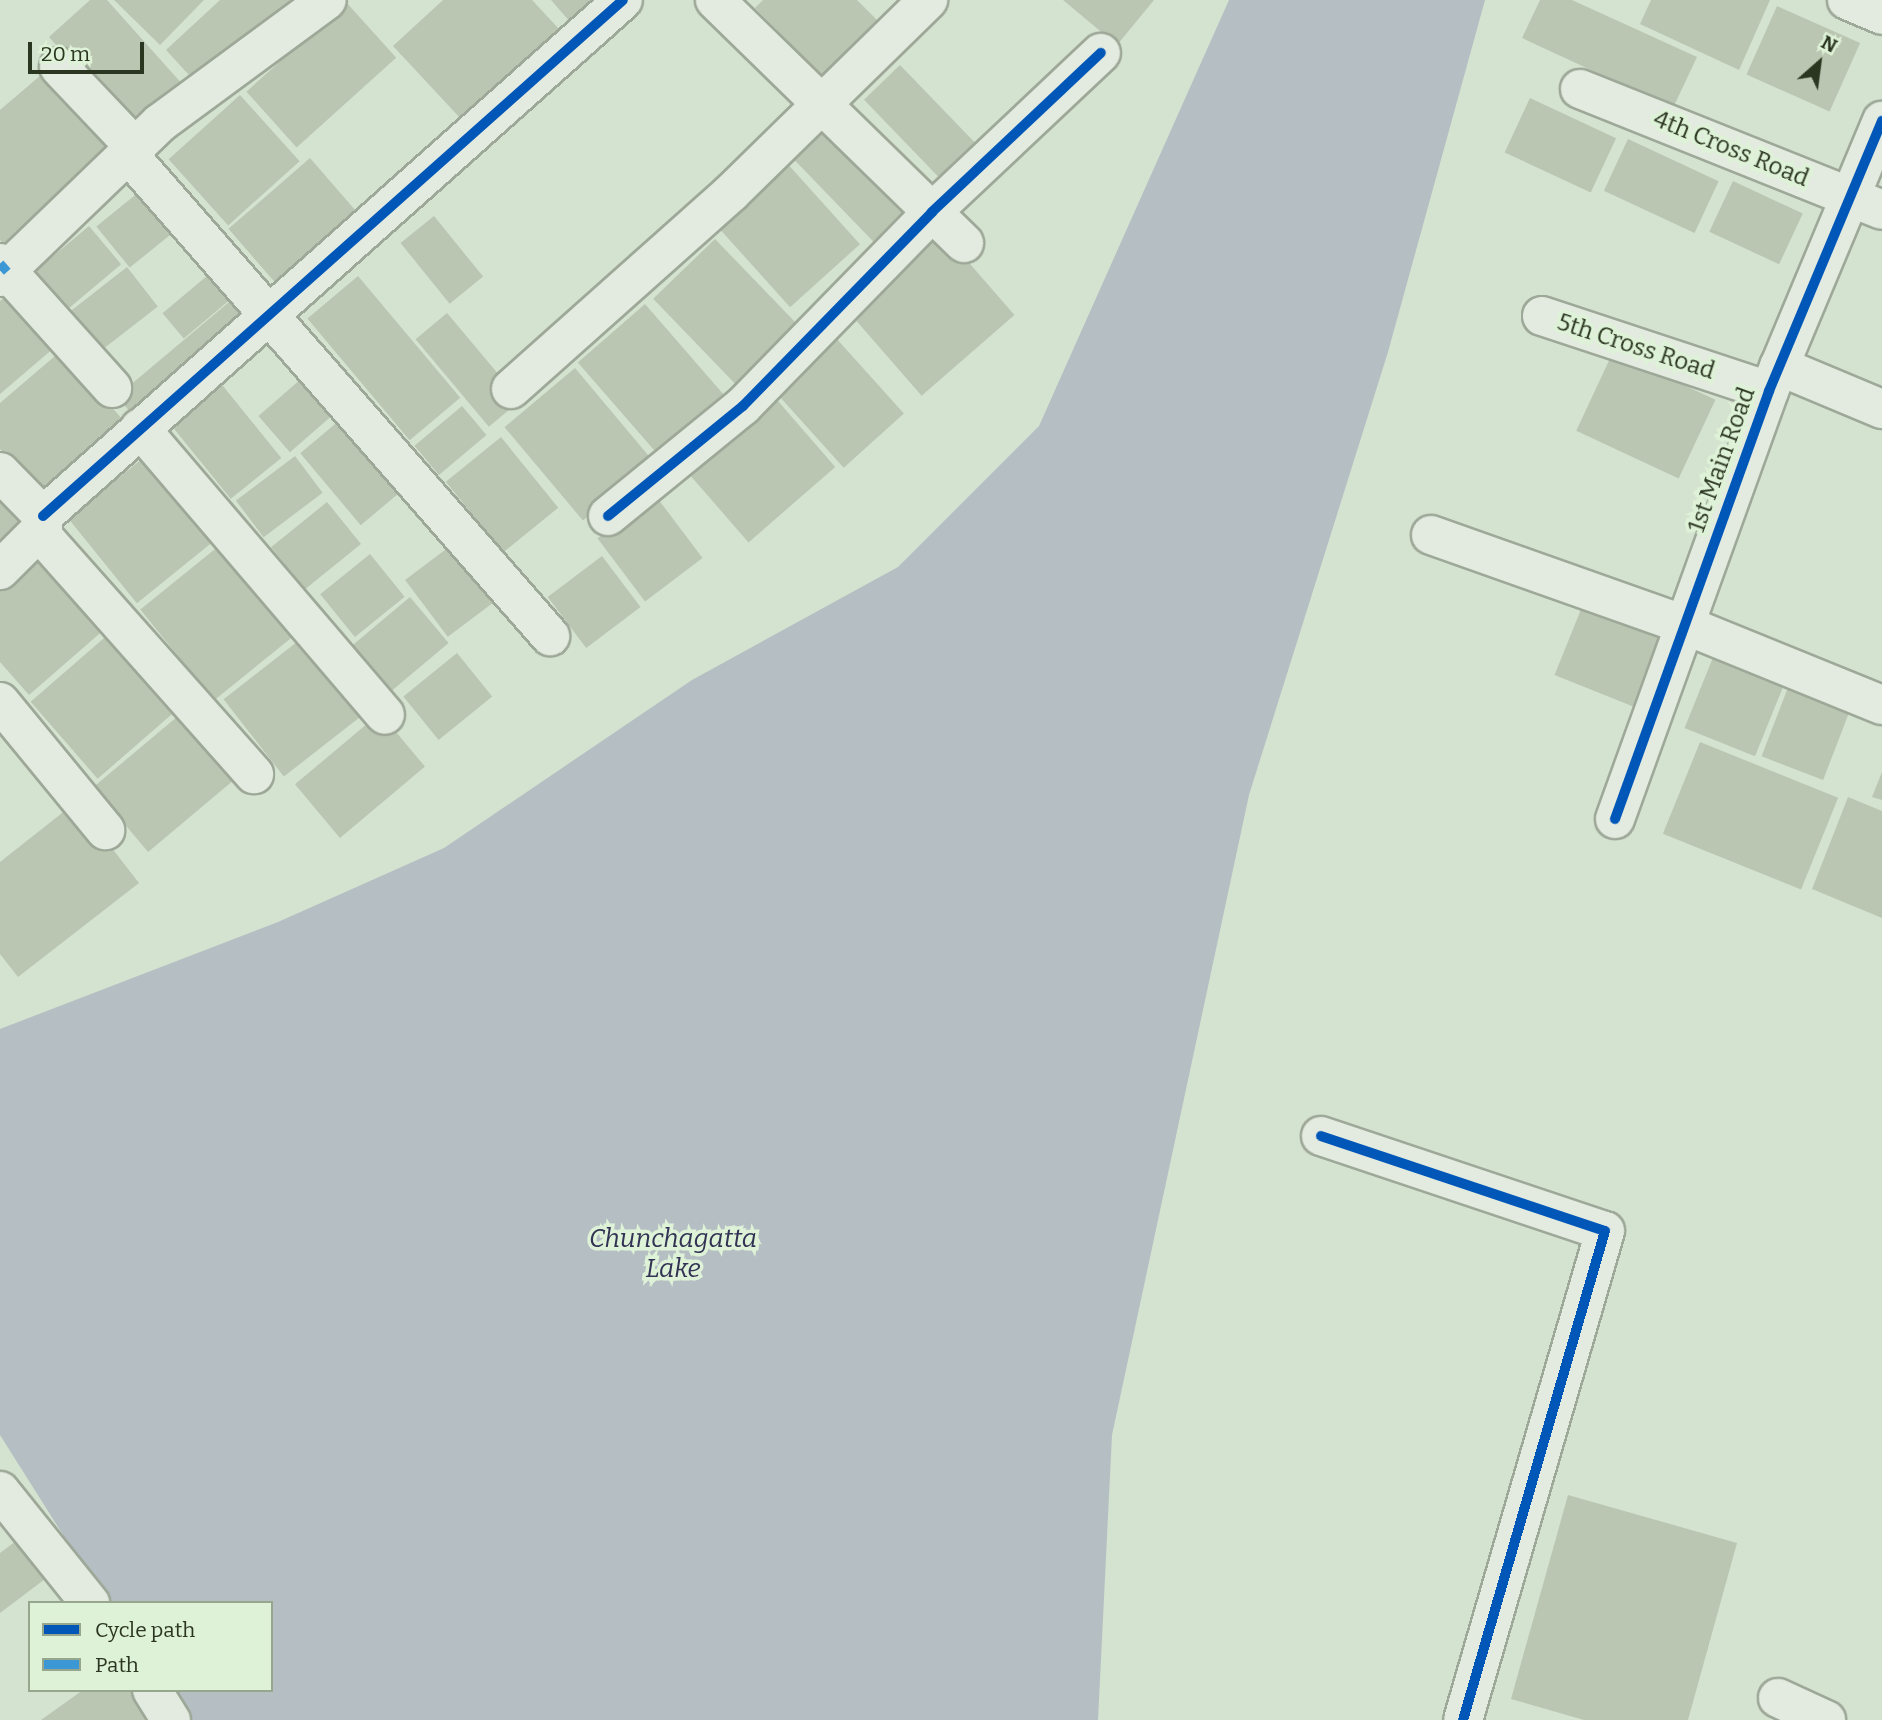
<!DOCTYPE html>
<style>
body{margin:0}
#map{position:relative;width:1882px;height:1720px;overflow:hidden;background:#d4e2d0;font-family:Bitter,serif}
div>[style]{position:absolute}
.water>*{inset:0;background:#b5bec3}
.building>*{inset:0;background:#bac6b1;transform-origin:0 0}
.roads{filter:drop-shadow(2px 0 #9ea898) drop-shadow(-2px 0 #9ea898) drop-shadow(0 2px #9ea898) drop-shadow(0 -2px #9ea898)}
.minor>*{height:38px;margin:-19px;padding:0 19px;transform-origin:19px;border-radius:19px;background:#e3eae0}
.quiet>*{height:9px;margin-top:-4.5px;transform-origin:0;background:repeating-linear-gradient(90deg,#3c98d5 0 18px,transparent 0 27px)}
.cycleway>*{height:10px;margin:-5px;padding:0 5px;transform-origin:5px;border-radius:5px;background:#0057b8}
span{translate:-50% -50%;white-space:nowrap;text-align:center;line-height:1.15;-webkit-text-stroke:7px #def2d7;paint-order:stroke}
.street-label{font-size:24px;color:#2b3621}
.water-label{font-size:26px;color:#323354;font-style:italic}
.legend{position:absolute;left:28px;top:1601px;width:245px;height:91px;box-sizing:border-box;background:#def2d7;border:2px solid #96a78e;margin:0;padding:9px 12px;list-style:none;font-size:21px;color:#2b3621}
.legend li{display:flex;align-items:center;gap:14px;height:35px}
.legend b{width:35px;border:2px solid #96a78e}
.north{position:absolute;left:1784px;top:28px;width:70px;height:70px;-webkit-text-stroke:5px #def2d7;paint-order:stroke;rotate:28deg;font-size:19px;font-weight:700;line-height:28px;text-align:center;color:#2b3621}
.north::after{content:'';display:block;margin:auto;width:24px;height:32px;background:#2b3621;clip-path:polygon(50% 0,100% 100%,50% 72%,0 100%)}
.scale{position:absolute;left:28px;top:42px;width:116px;height:32px;box-sizing:border-box;border:4px solid #2b3621;border-top:0;padding-left:9px;font-size:21px;line-height:24px;white-space:nowrap;color:#2b3621;-webkit-text-stroke:5px #def2d7;paint-order:stroke}
</style>
<div id="map">
<div class="water">
<i style="clip-path:polygon(1229px 0,1485px 0,1388px 352px,1249px 795px,1112px 1435px,1098px 1720px,180px 1720px,162px 1690px,271px 1690px,271px 1603px,106px 1603px,0 1435px,0 1029px,278px 922px,444px 848px,692px 680px,898px 567px,1039px 426px)"></i>
</div>
<div class="building">
<i style="clip-path:polygon(90px 0,107px 0,192px 95px,141px 140px,49px 37px)"></i>
<i style="clip-path:polygon(114px 0,204px 0,160px 45px)"></i>
<i style="clip-path:polygon(220px 0,297px 0,202px 89px,166px 50px)"></i>
<i style="clip-path:polygon(443px 0,532px 0,559px 29px,462px 120px,393px 46px)"></i>
<i style="clip-path:polygon(551px 0,614px 0,578px 31px)"></i>
<i style="clip-path:polygon(763px 0,857px 0,890px 33px,834px 88px,755px 8px)"></i>
<i style="clip-path:polygon(1063px 0,1154px 0,1117px 45px)"></i>
<i style="clip-path:polygon(1540px 0,1572px 0,1697px 57px,1673px 108px,1522px 38px)"></i>
<i style="clip-path:polygon(1651px 0,1770px 0,1739px 70px,1640px 24px)"></i>
<i style="left:346px;top:2px;width:75px;height:134px;rotate:48deg"></i>
<i style="left:1777px;top:6px;width:91px;height:75px;rotate:24deg"></i>
<i style="left:900px;top:65px;width:108px;height:50px;rotate:46deg"></i>
<i style="clip-path:polygon(48px 69px,124px 158px,12px 254px,0 240px,0 110px)"></i>
<i style="left:240px;top:95px;width:89px;height:96px;rotate:48deg"></i>
<i style="left:1530px;top:98px;width:95px;height:60px;rotate:25deg"></i>
<i style="left:829px;top:118px;width:120px;height:54px;rotate:46deg"></i>
<i style="left:1628px;top:139px;width:100px;height:57px;rotate:25deg"></i>
<i style="left:310px;top:158px;width:83px;height:108px;rotate:49deg"></i>
<i style="left:785px;top:161px;width:112px;height:94px;rotate:48deg"></i>
<i style="left:1733px;top:181px;width:77px;height:56px;rotate:25deg"></i>
<i style="left:150px;top:183px;width:53px;height:69px;rotate:51deg"></i>
<i style="left:434px;top:216px;width:78px;height:43px;rotate:51deg"></i>
<i style="left:89px;top:226px;width:50px;height:78px;rotate:50deg"></i>
<i style="left:937px;top:226px;width:118px;height:123px;rotate:49deg"></i>
<i style="left:715px;top:239px;width:126px;height:86px;rotate:46deg"></i>
<i style="left:220px;top:265px;width:33px;height:75px;rotate:50deg"></i>
<i style="left:127px;top:267px;width:50px;height:71px;rotate:52deg"></i>
<i style="left:358px;top:276px;width:159px;height:66px;rotate:50deg"></i>
<i style="left:241px;top:292px;width:33px;height:162px;rotate:50deg"></i>
<i style="clip-path:polygon(9px 294px,55px 347px,0 394px,0 301px)"></i>
<i style="left:645px;top:304px;width:135px;height:89px;rotate:49deg"></i>
<i style="left:447px;top:313px;width:114px;height:41px;rotate:50deg"></i>
<i style="left:835px;top:337px;width:103px;height:81px;rotate:48deg"></i>
<i style="clip-path:polygon(62px 350px,129px 427px,44px 500px,0 449px,0 403px)"></i>
<i style="left:1613px;top:352px;width:113px;height:87px;rotate:25deg"></i>
<i style="left:575px;top:368px;width:122px;height:92px;rotate:50deg"></i>
<i style="left:309px;top:372px;width:48px;height:67px;rotate:49deg"></i>
<i style="left:219px;top:381px;width:99px;height:65px;rotate:51deg"></i>
<i style="left:771px;top:393px;width:98px;height:115px;rotate:49deg"></i>
<i style="left:462px;top:406px;width:38px;height:62px;rotate:50deg"></i>
<i style="left:347px;top:414px;width:94px;height:61px;rotate:50deg"></i>
<i style="left:501px;top:437px;width:91px;height:71px;rotate:51deg"></i>
<i style="left:153px;top:450px;width:109px;height:109px;rotate:51deg"></i>
<i style="left:295px;top:456px;width:46px;height:74px;rotate:53deg"></i>
<i style="clip-path:polygon(0 495px,34px 533px,0 563px)"></i>
<i style="left:655px;top:495px;width:79px;height:72px;rotate:53deg"></i>
<i style="left:327px;top:502px;width:54px;height:72px;rotate:51deg"></i>
<i style="left:225px;top:541px;width:117px;height:109px;rotate:51deg"></i>
<i style="left:457px;top:541px;width:71px;height:65px;rotate:53deg"></i>
<i style="clip-path:polygon(46px 543px,114px 621px,29px 695px,0 662px,0 583px)"></i>
<i style="left:370px;top:554px;width:55px;height:64px;rotate:51deg"></i>
<i style="left:602px;top:556px;width:64px;height:68px;rotate:53deg"></i>
<i style="left:410px;top:597px;width:60px;height:75px;rotate:50deg"></i>
<i style="left:1586px;top:597px;width:86px;height:84px;rotate:22deg"></i>
<i style="left:119px;top:625px;width:102px;height:117px;rotate:49deg"></i>
<i style="left:311px;top:631px;width:98px;height:111px;rotate:52deg"></i>
<i style="left:1716px;top:650px;width:76px;height:84px;rotate:22deg"></i>
<i style="left:457px;top:653px;width:56px;height:69px;rotate:51deg"></i>
<i style="left:1792px;top:677px;width:66px;height:85px;rotate:21deg"></i>
<i style="left:190px;top:706px;width:85px;height:126px;rotate:50deg"></i>
<i style="left:380px;top:713px;width:70px;height:111px;rotate:50deg"></i>
<i style="left:1700px;top:742px;width:149px;height:99px;rotate:22deg"></i>
<i style="clip-path:polygon(1882px 772px,1882px 800px,1872px 797px)"></i>
<i style="clip-path:polygon(1848px 797px,1882px 811px,1882px 918px,1812px 889px)"></i>
<i style="clip-path:polygon(76px 802px,139px 883px,18px 977px,0 954px,0 862px)"></i>
<i style="clip-path:polygon(1568px 1495px,1737px 1543px,1688px 1720px,1584px 1720px,1511px 1699px)"></i>
<i style="clip-path:polygon(28px 1532px,57px 1570px,0 1613px,0 1553px)"></i>
<i style="clip-path:polygon(83px 1690px,141px 1690px,157px 1713px,147px 1720px,41px 1720px)"></i>
</div>
<div class="roads">
<div class="minor">
<i style="left:715px;top:0;width:348px;rotate:44.3deg"></i>
<i style="left:1847px;top:0;width:38px;rotate:23deg"></i>
<i style="left:59px;top:67px;width:110px;rotate:46.5deg"></i>
<i style="left:1580px;top:89px;width:325px;rotate:21.8deg"></i>
<i style="left:128px;top:154px;width:641px;rotate:48.8deg"></i>
<i style="left:0;top:263px;width:168px;rotate:48.1deg"></i>
<i style="left:0;top:277px;width:222px;rotate:-43.9deg"></i>
<i style="left:160px;top:123px;width:207px;rotate:-36.4deg"></i>
<i style="left:1542px;top:316px;width:239px;rotate:18.3deg"></i>
<i style="left:1779px;top:366px;width:112px;rotate:22.7deg"></i>
<i style="left:511px;top:389px;width:295px;rotate:-41.7deg"></i>
<i style="left:731px;top:193px;width:276px;rotate:-44.4deg"></i>
<i style="left:140px;top:428px;width:377px;rotate:49.5deg"></i>
<i style="left:0;top:472px;width:62px;rotate:45.7deg"></i>
<i style="left:43px;top:516px;width:11px;rotate:90deg"></i>
<i style="left:43px;top:527px;width:61px;rotate:135deg"></i>
<i style="left:43px;top:516px;width:776px;rotate:-41.66deg"></i>
<i style="left:608px;top:516px;width:174px;rotate:-39.2deg"></i>
<i style="left:743px;top:406px;width:271px;rotate:-45.7deg"></i>
<i style="left:932px;top:212px;width:232px;rotate:-43.3deg"></i>
<i style="left:39px;top:532px;width:324px;rotate:48.4deg"></i>
<i style="left:1431px;top:535px;width:269px;rotate:19.5deg"></i>
<i style="left:1685px;top:625px;width:213px;rotate:22.1deg"></i>
<i style="left:0;top:702px;width:166px;rotate:50.6deg"></i>
<i style="left:1615px;top:819px;width:455px;rotate:-70.2deg"></i>
<i style="left:1769px;top:391px;width:293px;rotate:-67.3deg"></i>
<i style="left:1321px;top:1136px;width:299px;rotate:18.5deg"></i>
<i style="left:1605px;top:1231px;width:509px;rotate:106.19deg"></i>
<i style="left:0;top:1491px;width:144px;rotate:51.2deg"></i>
<i style="left:152px;top:1690px;width:36px;rotate:58deg"></i>
<i style="left:1778px;top:1698px;width:53px;rotate:24.6deg"></i>
</div>
</div>
<div class="quiet">
<i style="left:0;top:263px;width:11px;rotate:49deg"></i>
</div>
<div class="cycleway">
<i style="left:43px;top:516px;width:776px;rotate:-41.66deg"></i>
<i style="left:608px;top:516px;width:174px;rotate:-39.2deg"></i>
<i style="left:743px;top:406px;width:271px;rotate:-45.7deg"></i>
<i style="left:932px;top:212px;width:232px;rotate:-43.3deg"></i>
<i style="left:1615px;top:819px;width:455px;rotate:-70.2deg"></i>
<i style="left:1769px;top:391px;width:293px;rotate:-67.3deg"></i>
<i style="left:1321px;top:1136px;width:299px;rotate:18.5deg"></i>
<i style="left:1605px;top:1231px;width:509px;rotate:106.19deg"></i>
</div>
<div class="street-label">
<span style="left:1731px;top:149px;rotate:22deg">4th Cross Road</span>
<span style="left:1636px;top:347px;rotate:18deg">5th Cross Road</span>
<span style="left:1722px;top:460px;rotate:-70deg">1st Main Road</span>
</div>
<div class="water-label">
<span style="left:673px;top:1254px">Chunchagatta<br>Lake</span>
</div>
<ul class="legend">
<li><b style="height:9px;background:#0057b8"></b>Cycle path</li>
<li><b style="height:9px;background:#3c98d5"></b>Path</li>
</ul>
<div class="north">N</div>
<div class="scale">20 m</div>
</div>
